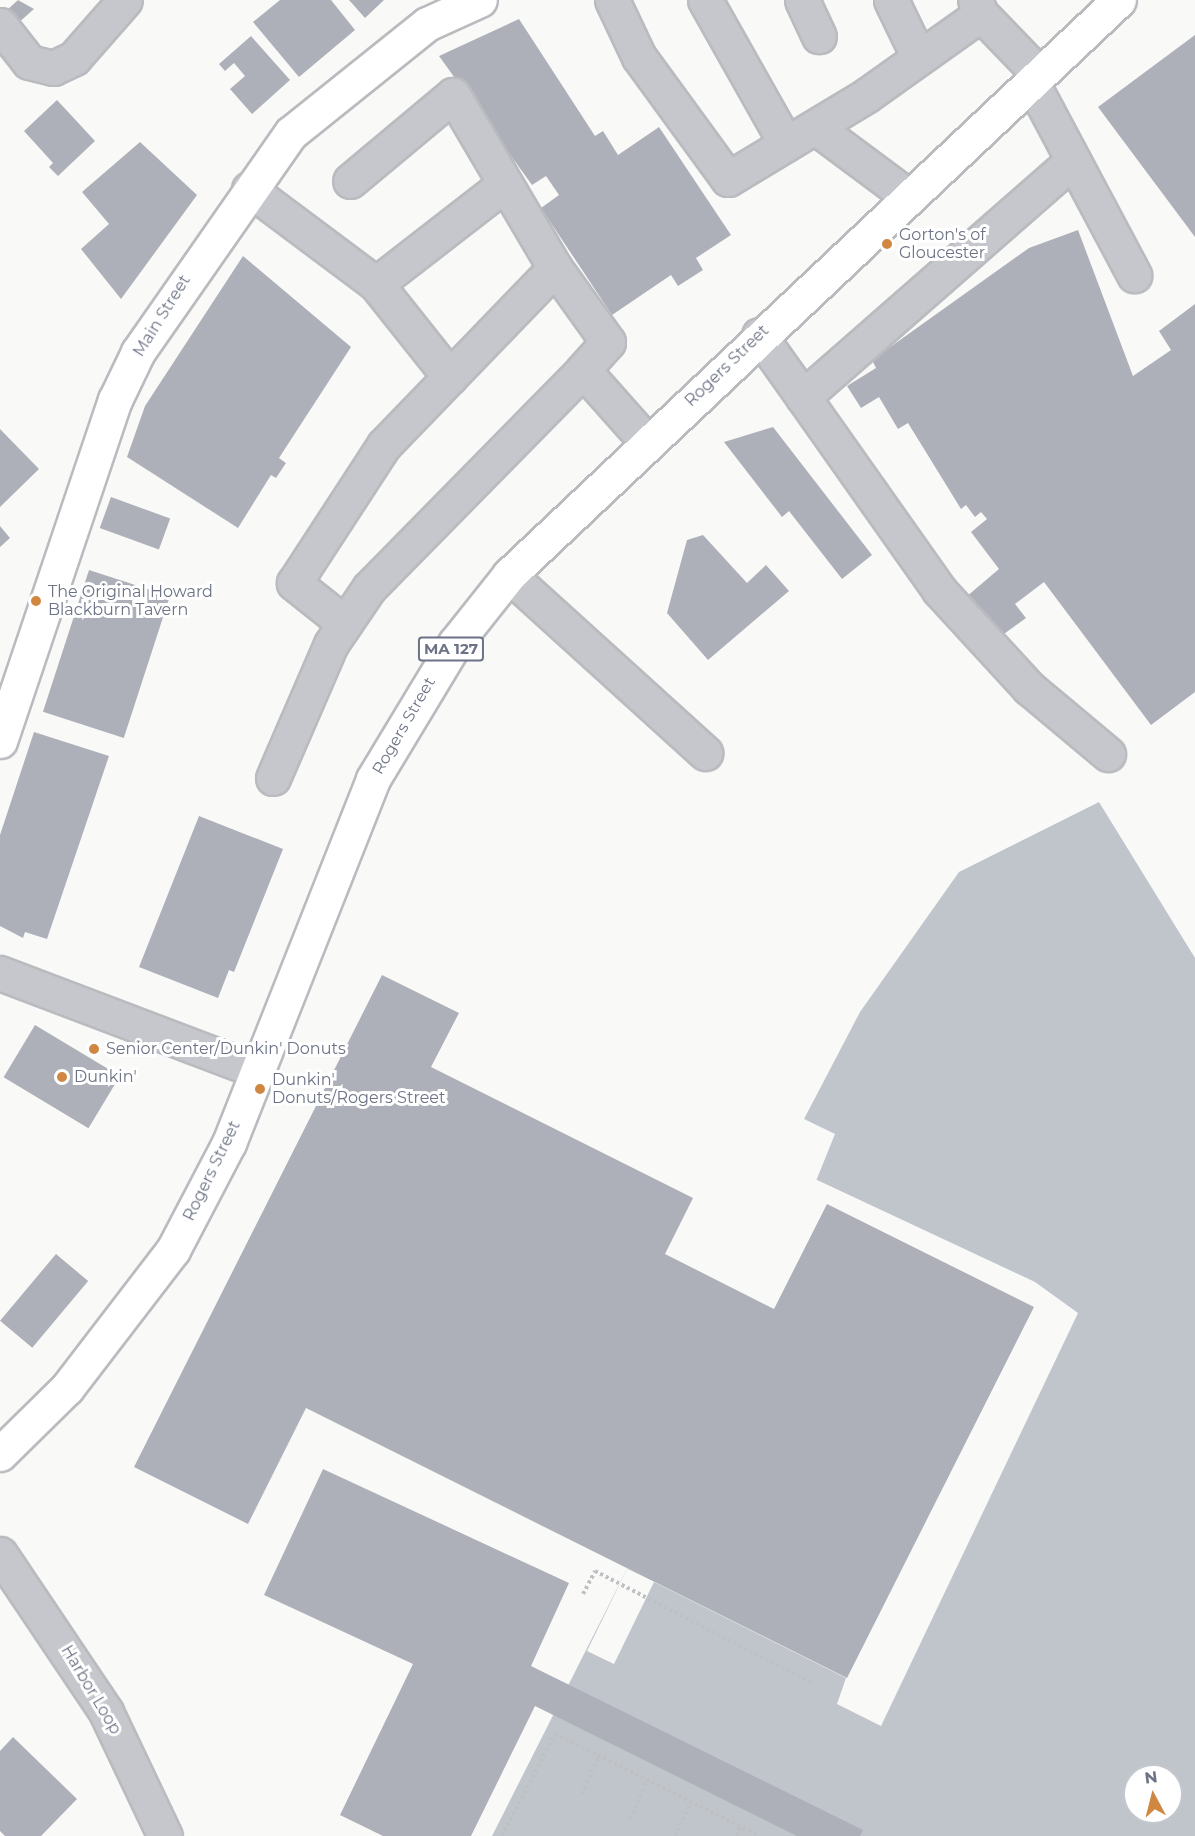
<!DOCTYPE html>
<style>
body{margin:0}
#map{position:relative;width:1195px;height:1836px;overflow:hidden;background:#f9f9f8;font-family:Montserrat,sans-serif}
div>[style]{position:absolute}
.water>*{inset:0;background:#c0c5cc}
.pier>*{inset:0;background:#f9f9f8}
.building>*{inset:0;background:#aeb0b9;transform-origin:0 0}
.path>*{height:4px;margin-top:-2px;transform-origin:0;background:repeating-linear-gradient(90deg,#bfc0c3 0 3px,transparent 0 6px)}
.roads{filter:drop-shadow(2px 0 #b9bbbf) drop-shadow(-2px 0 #b9bbbf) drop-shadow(0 2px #b9bbbf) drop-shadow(0 -2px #b9bbbf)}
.minor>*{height:33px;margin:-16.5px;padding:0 16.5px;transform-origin:16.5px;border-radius:16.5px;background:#c6c7cc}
.major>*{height:33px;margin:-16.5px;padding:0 16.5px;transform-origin:16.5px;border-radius:16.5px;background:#fff}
.dots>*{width:16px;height:16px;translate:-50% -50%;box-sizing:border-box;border:3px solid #fff;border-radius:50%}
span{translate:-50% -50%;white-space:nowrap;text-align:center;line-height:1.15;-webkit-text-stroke:6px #fff;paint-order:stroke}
.shield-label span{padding:2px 4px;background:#fff;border:2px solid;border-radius:4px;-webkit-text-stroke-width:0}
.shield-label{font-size:15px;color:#6c7385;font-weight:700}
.poi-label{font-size:16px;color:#6c7385}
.left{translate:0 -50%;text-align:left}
.street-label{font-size:16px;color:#6c7385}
.north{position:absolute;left:1123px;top:1764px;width:60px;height:60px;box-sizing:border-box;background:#fff;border:2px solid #c4c7ce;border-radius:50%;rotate:353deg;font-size:16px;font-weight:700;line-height:24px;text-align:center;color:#6c7385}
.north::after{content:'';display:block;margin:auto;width:21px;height:27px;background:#d08741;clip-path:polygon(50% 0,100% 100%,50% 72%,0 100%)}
</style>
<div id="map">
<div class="water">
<i style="clip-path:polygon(evenodd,1099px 802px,1195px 958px,1195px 1836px,492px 1836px,627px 1569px,654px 1581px,835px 1134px,804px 1119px,860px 1012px,959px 872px,1099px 802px,1135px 1776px,1171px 1776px,1171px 1812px,1135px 1812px,1135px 1776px)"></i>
</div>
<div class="pier">
<i style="clip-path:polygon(815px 1179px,1035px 1282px,1078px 1313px,881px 1726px,837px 1704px,846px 1678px,654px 1582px,614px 1664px,587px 1651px,627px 1569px,654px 1581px)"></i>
</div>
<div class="building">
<i style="clip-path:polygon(18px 0,34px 9px,17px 24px,6px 11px)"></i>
<i style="clip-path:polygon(280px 0,331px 0,355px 30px,299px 77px,253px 22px)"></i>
<i style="clip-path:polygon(349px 0,384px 0,365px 18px)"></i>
<i style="clip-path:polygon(519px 19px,595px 136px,603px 131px,618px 155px,659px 127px,731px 235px,696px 258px,703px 270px,678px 286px,671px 275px,612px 315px,541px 208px,559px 195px,546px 176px,532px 185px,439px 56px)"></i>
<i style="clip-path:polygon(1195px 35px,1195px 237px,1098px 107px)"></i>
<i style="clip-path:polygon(251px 36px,290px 80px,252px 114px,230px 89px,245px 76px,234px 63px,225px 71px,219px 64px)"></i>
<i style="clip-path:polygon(57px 100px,95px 141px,58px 176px,49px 167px,53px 163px,24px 131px)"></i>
<i style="clip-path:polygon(140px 142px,197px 195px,121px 299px,81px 249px,109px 224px,82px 192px)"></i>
<i style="clip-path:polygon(1078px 230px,1133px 376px,1171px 350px,1159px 331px,1195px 304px,1195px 692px,1151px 725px,1044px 582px,1015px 604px,1026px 618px,997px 639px,966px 597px,999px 569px,971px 532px,987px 519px,981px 512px,975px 517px,966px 505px,961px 509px,908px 423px,898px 429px,879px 397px,861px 408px,847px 386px,876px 368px,872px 360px,1029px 248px)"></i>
<i style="clip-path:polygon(243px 256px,351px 347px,279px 458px,286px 463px,276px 478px,271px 475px,238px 528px,127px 457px,145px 406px)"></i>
<i style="clip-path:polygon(773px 427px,872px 555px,842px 579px,789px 511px,782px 517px,724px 442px)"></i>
<i style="clip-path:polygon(0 429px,39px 469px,0 507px)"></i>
<i style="left:111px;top:497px;width:63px;height:33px;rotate:20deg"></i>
<i style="clip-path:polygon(0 526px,10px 538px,0 547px)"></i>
<i style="clip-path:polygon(703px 535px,747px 583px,766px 565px,789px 591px,708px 660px,667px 613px,687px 540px)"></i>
<i style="left:89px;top:570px;width:85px;height:149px;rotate:18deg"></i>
<i style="clip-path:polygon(34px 732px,109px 756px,47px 939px,25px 932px,23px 938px,0 926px,0 835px)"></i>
<i style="clip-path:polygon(199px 816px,283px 849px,234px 972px,229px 970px,218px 998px,139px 967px)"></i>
<i style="clip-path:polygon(382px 975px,459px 1013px,431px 1067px,693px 1198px,665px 1254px,774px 1309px,827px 1204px,1034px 1307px,847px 1678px,306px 1408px,248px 1524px,134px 1467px)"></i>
<i style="left:35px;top:1025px;width:99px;height:61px;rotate:31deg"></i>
<i style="left:56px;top:1254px;width:42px;height:87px;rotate:40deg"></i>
<i style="clip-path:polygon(323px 1469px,569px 1583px,531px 1666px,863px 1830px,860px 1836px,797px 1836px,535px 1706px,471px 1836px,383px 1836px,340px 1815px,413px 1664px,264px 1595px)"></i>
<i style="clip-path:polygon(13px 1737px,77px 1799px,41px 1836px,5px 1836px,0 1831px,0 1751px)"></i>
</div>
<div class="path">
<i style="left:583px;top:1594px;width:26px;rotate:-62deg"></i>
<i style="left:595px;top:1571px;width:244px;rotate:27.3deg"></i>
<i style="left:582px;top:1794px;width:42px;rotate:-65.9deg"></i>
<i style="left:630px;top:1819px;width:43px;rotate:-66.4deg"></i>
<i style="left:502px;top:1836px;width:115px;rotate:-62.5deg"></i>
<i style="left:555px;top:1734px;width:229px;rotate:26.5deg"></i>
<i style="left:675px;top:1836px;width:38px;rotate:-65deg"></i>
<i style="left:737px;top:1836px;width:10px;rotate:-66deg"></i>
</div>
<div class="roads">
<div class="minor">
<i style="left:612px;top:0;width:63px;rotate:64.7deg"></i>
<i style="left:639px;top:57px;width:151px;rotate:53.9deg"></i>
<i style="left:728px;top:179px;width:162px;rotate:-31.1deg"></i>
<i style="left:867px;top:95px;width:140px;rotate:-35.4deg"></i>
<i style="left:981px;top:14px;width:15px;rotate:-113deg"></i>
<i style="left:705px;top:0;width:165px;rotate:60.6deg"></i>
<i style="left:802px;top:0;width:40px;rotate:65deg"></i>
<i style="left:891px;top:0;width:64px;rotate:64.2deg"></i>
<i style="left:981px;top:14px;width:83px;rotate:46deg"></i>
<i style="left:0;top:25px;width:47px;rotate:51.9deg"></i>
<i style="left:29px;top:62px;width:25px;rotate:14deg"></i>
<i style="left:53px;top:68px;width:23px;rotate:-25deg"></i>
<i style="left:74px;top:58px;width:77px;rotate:-48.7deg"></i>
<i style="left:1031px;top:81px;width:220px;rotate:62deg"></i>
<i style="left:815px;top:127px;width:116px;rotate:36.6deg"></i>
<i style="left:249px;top:189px;width:159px;rotate:36.8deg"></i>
<i style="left:555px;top:268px;width:91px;rotate:54.4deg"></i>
<i style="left:608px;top:342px;width:38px;rotate:132deg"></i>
<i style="left:759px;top:335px;width:76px;rotate:54.6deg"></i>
<i style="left:803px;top:397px;width:359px;rotate:-41.2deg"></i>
<i style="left:450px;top:377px;width:119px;rotate:-128.5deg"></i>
<i style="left:376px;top:284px;width:163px;rotate:-37.8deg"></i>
<i style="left:803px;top:397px;width:236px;rotate:54.8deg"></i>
<i style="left:939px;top:590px;width:133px;rotate:47.4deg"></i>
<i style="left:1029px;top:688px;width:103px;rotate:39.9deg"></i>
<i style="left:509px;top:575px;width:265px;rotate:42.2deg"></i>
<i style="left:343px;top:622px;width:63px;rotate:-141.5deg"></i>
<i style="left:294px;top:583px;width:165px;rotate:-56.9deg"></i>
<i style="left:384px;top:445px;width:246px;rotate:-46deg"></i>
<i style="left:555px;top:268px;width:201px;rotate:-120.5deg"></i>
<i style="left:453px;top:95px;width:134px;rotate:140.1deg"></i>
<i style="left:273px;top:778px;width:146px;rotate:-66.6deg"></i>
<i style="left:331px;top:644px;width:68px;rotate:-55.8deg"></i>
<i style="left:369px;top:588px;width:305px;rotate:-45.5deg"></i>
<i style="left:583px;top:370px;width:96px;rotate:48.4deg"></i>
<i style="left:0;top:973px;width:274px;rotate:20.8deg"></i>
<i style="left:0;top:1554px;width:190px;rotate:56.1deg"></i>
<i style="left:106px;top:1712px;width:137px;rotate:64.6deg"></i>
</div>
<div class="major">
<i style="left:0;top:741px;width:360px;rotate:-71.4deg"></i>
<i style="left:115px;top:400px;width:53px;rotate:-64.4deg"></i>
<i style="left:138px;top:352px;width:267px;rotate:-55.1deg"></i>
<i style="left:291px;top:133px;width:174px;rotate:-38.7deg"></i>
<i style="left:427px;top:24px;width:58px;rotate:-24.4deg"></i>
<i style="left:0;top:1454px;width:94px;rotate:-44.6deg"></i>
<i style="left:67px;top:1388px;width:174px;rotate:-52.5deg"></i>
<i style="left:173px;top:1250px;width:121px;rotate:-62.4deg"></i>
<i style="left:229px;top:1143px;width:391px;rotate:-68.4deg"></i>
<i style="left:373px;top:779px;width:159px;rotate:-58.9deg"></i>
<i style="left:455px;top:643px;width:87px;rotate:-51.5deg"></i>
<i style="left:509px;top:575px;width:838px;rotate:-43.31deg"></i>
</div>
</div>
<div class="dots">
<i style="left:887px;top:244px;background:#d08741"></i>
<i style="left:36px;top:601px;background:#d08741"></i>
<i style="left:94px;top:1049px;background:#d08741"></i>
<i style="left:62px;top:1077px;background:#d08741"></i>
<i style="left:260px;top:1089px;background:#d08741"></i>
</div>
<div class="shield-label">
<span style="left:451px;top:649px">MA 127</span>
</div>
<div class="poi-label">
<span class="left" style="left:899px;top:244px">Gorton's of<br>Gloucester</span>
<span class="left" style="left:48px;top:601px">The Original Howard<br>Blackburn Tavern</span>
<span class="left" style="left:106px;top:1049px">Senior Center/Dunkin' Donuts</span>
<span class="left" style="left:74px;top:1077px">Dunkin'</span>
<span class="left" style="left:272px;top:1089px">Dunkin'<br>Donuts/Rogers Street</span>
</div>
<div class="street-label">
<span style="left:162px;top:316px;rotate:-58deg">Main Street</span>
<span style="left:727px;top:366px;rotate:-44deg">Rogers Street</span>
<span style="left:404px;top:726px;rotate:-60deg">Rogers Street</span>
<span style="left:212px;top:1171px;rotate:-64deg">Rogers Street</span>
<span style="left:91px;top:1690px;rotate:59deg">Harbor Loop</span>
</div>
<div class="north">N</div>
</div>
